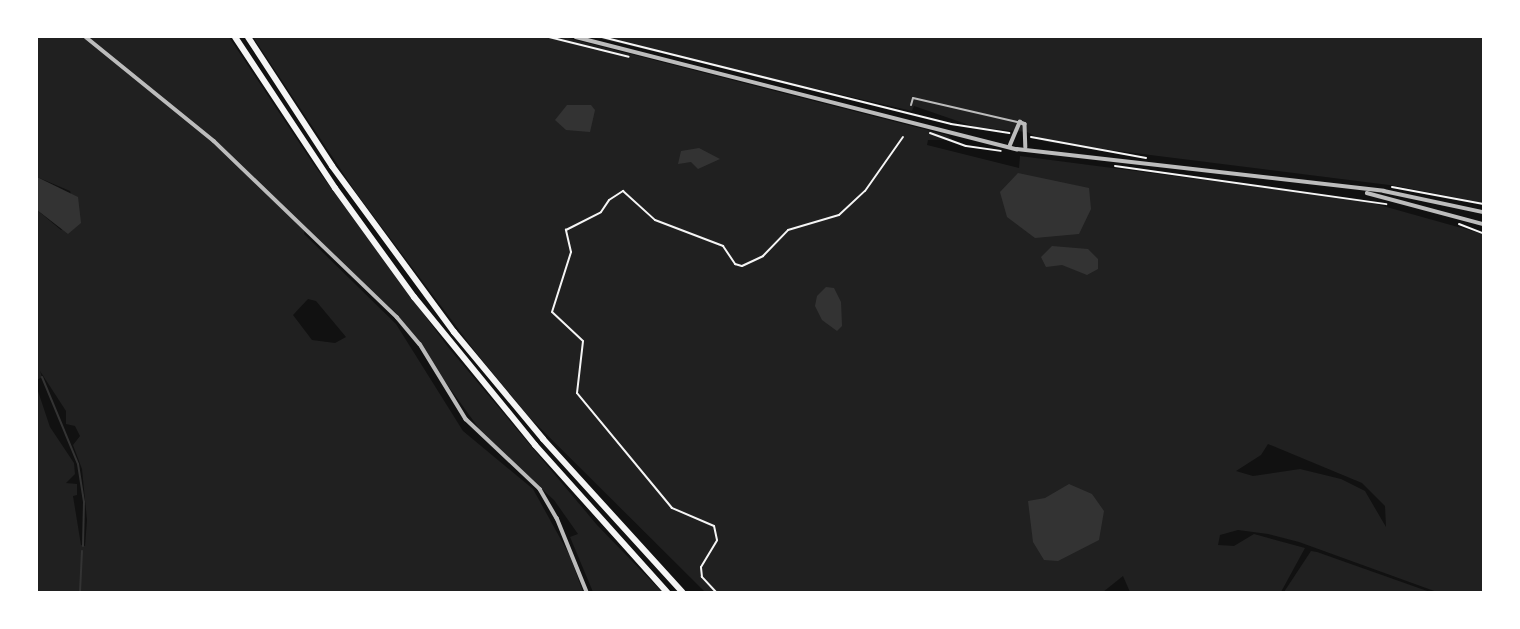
<!DOCTYPE html>
<style>
body{margin:0}
#map{position:relative;width:1520px;height:629px;overflow:hidden;background:#111;font-family:Jost,sans-serif}
div>[style]{position:absolute}
.green>*{inset:0;background:#202020}
.water>*{inset:0;background:#333}
.stream>*{height:2px;margin:-1px;padding:0 1px;transform-origin:1px;border-radius:1px;background:#333}
.path>*{height:2px;margin:-1px;padding:0 1px;transform-origin:1px;border-radius:1px;background:#f5f5f5}
.service>*{height:2px;margin:-1px;padding:0 1px;transform-origin:1px;border-radius:1px;background:#bcbcbc}
.minor>*{height:3.5px;margin:-1.75px;padding:0 1.75px;transform-origin:1.75px;border-radius:1.75px;background:#bcbcbc}
.trunk>*{height:6px;margin:-3px;padding:0 3px;transform-origin:3px;border-radius:3px;background:#f5f5f5}
span{translate:-50% -50%;white-space:nowrap;text-align:center;line-height:1.15;-webkit-text-stroke:7px #fff;paint-order:stroke}
.frame{position:absolute;inset:0;border:38px solid #fff;pointer-events:none}
</style>
<div id="map">
<div class="green">
<i style="clip-path:polygon(evenodd,37px 37px,229px 37px,314px 165px,448px 347px,597px 525px,662px 592px,593px 592px,570px 537px,578px 534px,554px 500px,488px 441px,394px 311px,305px 230px,304px 234px,396px 324px,463px 431px,533px 489px,570px 556px,583px 592px,37px 592px,37px 388px,50px 427px,74px 463px,75px 474px,66px 483px,77px 484px,77px 495px,73px 496px,81px 545px,85px 546px,87px 520px,82px 469px,73px 445px,80px 436px,75px 426px,66px 424px,66px 411px,40px 371px,42px 377px,37px 380px,37px 210px,61px 230px,80px 221px,70px 191px,37px 177px,37px 37px,308px 299px,316px 301px,346px 337px,335px 343px,312px 340px,293px 315px,308px 299px)"></i>
<i style="clip-path:polygon(evenodd,253px 37px,564px 37px,947px 135px,953px 140px,928px 140px,927px 145px,1019px 168px,1020px 156px,1365px 201px,1483px 234px,1483px 592px,1437px 592px,1299px 542px,1268px 534px,1238px 530px,1220px 535px,1218px 545px,1234px 546px,1254px 534px,1305px 548px,1281px 592px,1130px 592px,1123px 576px,1103px 592px,705px 592px,529px 417px,477px 354px,357px 194px,253px 37px,1268px 444px,1362px 483px,1385px 506px,1386px 527px,1365px 491px,1341px 479px,1300px 469px,1253px 476px,1236px 471px,1261px 455px,1268px 444px)"></i>
<i style="clip-path:polygon(592px 37px,1483px 37px,1483px 203px,1397px 186px,1047px 142px,1027px 132px,975px 127px,914px 106px,912px 111px)"></i>
<i style="clip-path:polygon(1311px 551px,1317px 552px,1430px 592px,1284px 592px)"></i>
</div>
<div class="water">
<i style="clip-path:polygon(567px 105px,591px 105px,595px 110px,590px 132px,566px 130px,555px 120px)"></i>
<i style="clip-path:polygon(699px 148px,720px 159px,698px 169px,691px 162px,678px 164px,681px 151px)"></i>
<i style="clip-path:polygon(1018px 173px,1089px 188px,1091px 209px,1079px 234px,1035px 238px,1007px 217px,1000px 192px)"></i>
<i style="clip-path:polygon(37px 177px,78px 197px,81px 223px,68px 234px,37px 210px)"></i>
<i style="clip-path:polygon(1052px 246px,1088px 249px,1098px 259px,1098px 269px,1087px 275px,1062px 265px,1046px 267px,1041px 257px)"></i>
<i style="clip-path:polygon(826px 287px,834px 288px,841px 302px,842px 326px,837px 331px,822px 320px,815px 306px,817px 296px)"></i>
<i style="clip-path:polygon(1069px 484px,1092px 494px,1104px 511px,1099px 540px,1058px 561px,1044px 560px,1033px 542px,1028px 501px,1045px 498px)"></i>
</div>
<div class="stream">
<i style="left:42px;top:377px;width:94px;rotate:67.5deg"></i>
<i style="left:78px;top:464px;width:38px;rotate:81deg"></i>
<i style="left:84px;top:502px;width:44px;rotate:91.3deg"></i>
<i style="left:80px;top:592px;width:41px;rotate:-87.2deg"></i>
</div>
<div class="path">
<i style="left:549px;top:37px;width:82px;rotate:14deg"></i>
<i style="left:602px;top:37px;width:360px;rotate:14deg"></i>
<i style="left:951px;top:124px;width:59px;rotate:8.8deg"></i>
<i style="left:930px;top:133px;width:38px;rotate:20deg"></i>
<i style="left:966px;top:146px;width:35px;rotate:8deg"></i>
<i style="left:1031px;top:137px;width:117px;rotate:10.3deg"></i>
<i style="left:1115px;top:166px;width:274px;rotate:8deg"></i>
<i style="left:1392px;top:187px;width:93px;rotate:10.6deg"></i>
<i style="left:1459px;top:224px;width:26px;rotate:21deg"></i>
<i style="left:716px;top:592px;width:21px;rotate:-133deg"></i>
<i style="left:702px;top:577px;width:10px;rotate:-96deg"></i>
<i style="left:701px;top:567px;width:31px;rotate:-59deg"></i>
<i style="left:717px;top:540px;width:14px;rotate:-102deg"></i>
<i style="left:714px;top:526px;width:46px;rotate:-156.8deg"></i>
<i style="left:672px;top:508px;width:149px;rotate:-129.6deg"></i>
<i style="left:577px;top:393px;width:52px;rotate:-83.4deg"></i>
<i style="left:583px;top:341px;width:42px;rotate:-136.9deg"></i>
<i style="left:552px;top:312px;width:63px;rotate:-72.4deg"></i>
<i style="left:571px;top:252px;width:23px;rotate:-103deg"></i>
<i style="left:566px;top:230px;width:39px;rotate:-27deg"></i>
<i style="left:601px;top:212px;width:14px;rotate:-56deg"></i>
<i style="left:609px;top:200px;width:17px;rotate:-33deg"></i>
<i style="left:623px;top:191px;width:43px;rotate:42.2deg"></i>
<i style="left:655px;top:220px;width:73px;rotate:20.9deg"></i>
<i style="left:723px;top:246px;width:22px;rotate:56deg"></i>
<i style="left:735px;top:264px;width:7px;rotate:16deg"></i>
<i style="left:742px;top:266px;width:23px;rotate:-25deg"></i>
<i style="left:763px;top:256px;width:36px;rotate:-46deg"></i>
<i style="left:788px;top:230px;width:53px;rotate:-16.4deg"></i>
<i style="left:839px;top:215px;width:35px;rotate:-43deg"></i>
<i style="left:865px;top:191px;width:66px;rotate:-54.9deg"></i>
</div>
<div class="service">
<i style="left:911px;top:105px;width:7px;rotate:-74deg"></i>
<i style="left:913px;top:98px;width:107px;rotate:13deg"></i>
</div>
<div class="minor">
<i style="left:86px;top:37px;width:165px;rotate:39.1deg"></i>
<i style="left:214px;top:141px;width:254px;rotate:43.9deg"></i>
<i style="left:397px;top:317px;width:35px;rotate:50deg"></i>
<i style="left:420px;top:344px;width:88px;rotate:58.5deg"></i>
<i style="left:466px;top:419px;width:102px;rotate:43.4deg"></i>
<i style="left:540px;top:489px;width:34px;rotate:60deg"></i>
<i style="left:557px;top:518px;width:80px;rotate:67.9deg"></i>
<i style="left:576px;top:37px;width:455px;rotate:14.3deg"></i>
<i style="left:1017px;top:149px;width:369px;rotate:6.5deg"></i>
<i style="left:1384px;top:191px;width:101px;rotate:12deg"></i>
<i style="left:1010px;top:145px;width:25px;rotate:-67deg"></i>
<i style="left:1020px;top:122px;width:5px;rotate:22deg"></i>
<i style="left:1025px;top:124px;width:23px;rotate:88deg"></i>
<i style="left:1367px;top:193px;width:120px;rotate:15deg"></i>
</div>
<div class="trunk">
<i style="left:235px;top:37px;width:181px;rotate:56.5deg"></i>
<i style="left:335px;top:188px;width:135px;rotate:54.1deg"></i>
<i style="left:414px;top:297px;width:191px;rotate:50.7deg"></i>
<i style="left:535px;top:445px;width:198px;rotate:48.1deg"></i>
<i style="left:248px;top:37px;width:154px;rotate:56.9deg"></i>
<i style="left:332px;top:166px;width:206px;rotate:53.7deg"></i>
<i style="left:454px;top:332px;width:139px;rotate:50.2deg"></i>
<i style="left:543px;top:439px;width:207px;rotate:47.7deg"></i>
</div>
<div class="frame"></div>
</div>
